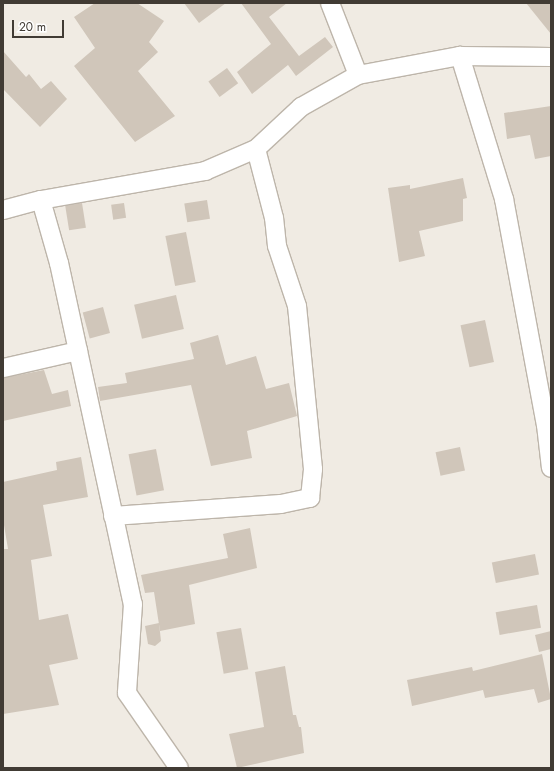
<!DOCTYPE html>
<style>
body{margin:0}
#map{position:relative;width:554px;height:771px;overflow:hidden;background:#f0ebe3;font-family:Jost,sans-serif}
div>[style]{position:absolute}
.building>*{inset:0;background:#d0c6ba;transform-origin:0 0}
.roads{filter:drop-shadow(1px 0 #bdb5aa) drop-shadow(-1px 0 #bdb5aa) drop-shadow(0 1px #bdb5aa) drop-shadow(0 -1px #bdb5aa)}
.street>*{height:18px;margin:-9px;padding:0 9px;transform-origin:9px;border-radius:9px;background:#fff}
span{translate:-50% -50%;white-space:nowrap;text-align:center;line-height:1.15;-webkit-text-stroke:3px #fff;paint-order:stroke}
.frame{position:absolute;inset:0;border:4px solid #413b34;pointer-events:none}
.scale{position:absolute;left:12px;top:20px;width:52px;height:18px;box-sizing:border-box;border:2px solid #413b34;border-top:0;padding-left:5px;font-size:12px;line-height:14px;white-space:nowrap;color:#413b34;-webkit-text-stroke:3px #fff;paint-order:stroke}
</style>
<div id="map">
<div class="building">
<i style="clip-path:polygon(95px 3px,137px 3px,164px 21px,149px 42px,158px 52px,138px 71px,175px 116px,135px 142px,74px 66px,95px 48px,74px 17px)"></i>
<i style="clip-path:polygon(184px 3px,226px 3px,199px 23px)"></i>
<i style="clip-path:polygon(241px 3px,287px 3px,269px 17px,299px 56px,325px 37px,333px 47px,296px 76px,288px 65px,252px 94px,237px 72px,271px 44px)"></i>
<i style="clip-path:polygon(526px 3px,551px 3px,551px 34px)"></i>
<i style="clip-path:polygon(3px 51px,26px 77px,29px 74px,41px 89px,51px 81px,67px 99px,40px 127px,3px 89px)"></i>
<i style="left:227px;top:68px;width:19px;height:23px;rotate:54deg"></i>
<i style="clip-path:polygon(551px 106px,551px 156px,535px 159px,530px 135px,507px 139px,504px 113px)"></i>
<i style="clip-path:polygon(463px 178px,467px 198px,463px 199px,463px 221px,419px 231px,425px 256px,399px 262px,388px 188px,410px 185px,410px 189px)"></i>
<i style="left:207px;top:200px;width:19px;height:23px;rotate:81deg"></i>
<i style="left:82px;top:203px;width:25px;height:17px;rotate:81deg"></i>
<i style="left:124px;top:203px;width:15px;height:13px;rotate:82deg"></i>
<i style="left:186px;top:232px;width:51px;height:21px;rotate:79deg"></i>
<i style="left:176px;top:295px;width:35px;height:43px;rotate:77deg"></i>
<i style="left:103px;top:307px;width:27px;height:21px;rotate:75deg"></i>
<i style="left:485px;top:320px;width:43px;height:25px;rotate:78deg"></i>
<i style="clip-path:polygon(218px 335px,226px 365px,256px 356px,266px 389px,289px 383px,297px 416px,247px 431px,252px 458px,211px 466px,191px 385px,100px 401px,98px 387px,127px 383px,125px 373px,194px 359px,190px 343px)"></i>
<i style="clip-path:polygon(44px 370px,52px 394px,68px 390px,71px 406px,3px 421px,3px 378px)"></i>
<i style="left:460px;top:447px;width:24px;height:25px;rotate:78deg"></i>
<i style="left:156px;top:449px;width:42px;height:28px;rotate:79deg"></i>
<i style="clip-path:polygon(81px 457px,88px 497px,43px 505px,52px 556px,31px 560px,39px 620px,68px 614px,78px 659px,49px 665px,59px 705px,3px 714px,3px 549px,8px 549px,3px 519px,3px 482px,57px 470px,56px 462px)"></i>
<i style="clip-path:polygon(250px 528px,257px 568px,189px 585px,195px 624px,160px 631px,154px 592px,145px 593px,141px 575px,228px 558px,223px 534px)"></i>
<i style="left:535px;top:554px;width:21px;height:44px;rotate:79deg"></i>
<i style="left:537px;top:605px;width:23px;height:42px;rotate:80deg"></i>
<i style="clip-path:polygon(159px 623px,161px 641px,155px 646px,148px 644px,145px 626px)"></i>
<i style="left:241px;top:628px;width:42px;height:25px;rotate:80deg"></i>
<i style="clip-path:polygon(551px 631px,551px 649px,539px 652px,535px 635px)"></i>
<i style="clip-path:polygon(542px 654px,551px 699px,538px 703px,534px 689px,485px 698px,483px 690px,412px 706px,407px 680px,472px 667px,473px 671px)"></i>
<i style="clip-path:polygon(285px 666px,293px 715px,296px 715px,299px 727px,301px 727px,304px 753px,237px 768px,229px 734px,264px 727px,255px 672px)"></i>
</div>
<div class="roads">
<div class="street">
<i style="left:330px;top:3px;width:77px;rotate:68.7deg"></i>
<i style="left:460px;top:56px;width:150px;rotate:72.9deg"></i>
<i style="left:504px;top:199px;width:230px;rotate:79.5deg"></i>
<i style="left:546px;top:425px;width:43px;rotate:83.4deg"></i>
<i style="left:41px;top:200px;width:66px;rotate:74.1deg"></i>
<i style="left:59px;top:263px;width:349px;rotate:77.8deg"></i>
<i style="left:133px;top:604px;width:89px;rotate:93.9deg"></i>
<i style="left:127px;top:693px;width:91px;rotate:55.3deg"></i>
<i style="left:3px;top:210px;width:39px;rotate:-15deg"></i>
<i style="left:41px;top:200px;width:167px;rotate:-10deg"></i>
<i style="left:205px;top:171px;width:56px;rotate:-23.3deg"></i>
<i style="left:256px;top:149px;width:62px;rotate:-43deg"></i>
<i style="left:301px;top:107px;width:65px;rotate:-29.3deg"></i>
<i style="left:358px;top:75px;width:104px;rotate:-10.6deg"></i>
<i style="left:460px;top:56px;width:91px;rotate:0.6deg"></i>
<i style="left:3px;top:368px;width:77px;rotate:-12.8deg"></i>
<i style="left:113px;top:516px;width:168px;rotate:-4.1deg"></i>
<i style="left:281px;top:504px;width:30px;rotate:-12deg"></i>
<i style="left:310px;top:498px;width:29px;rotate:-84deg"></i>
<i style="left:313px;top:469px;width:164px;rotate:-95.6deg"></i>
<i style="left:297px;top:306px;width:63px;rotate:-108.4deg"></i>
<i style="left:277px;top:246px;width:28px;rotate:-96deg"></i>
<i style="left:274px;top:218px;width:71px;rotate:-104.6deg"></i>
</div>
</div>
<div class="frame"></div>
<div class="scale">20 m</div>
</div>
